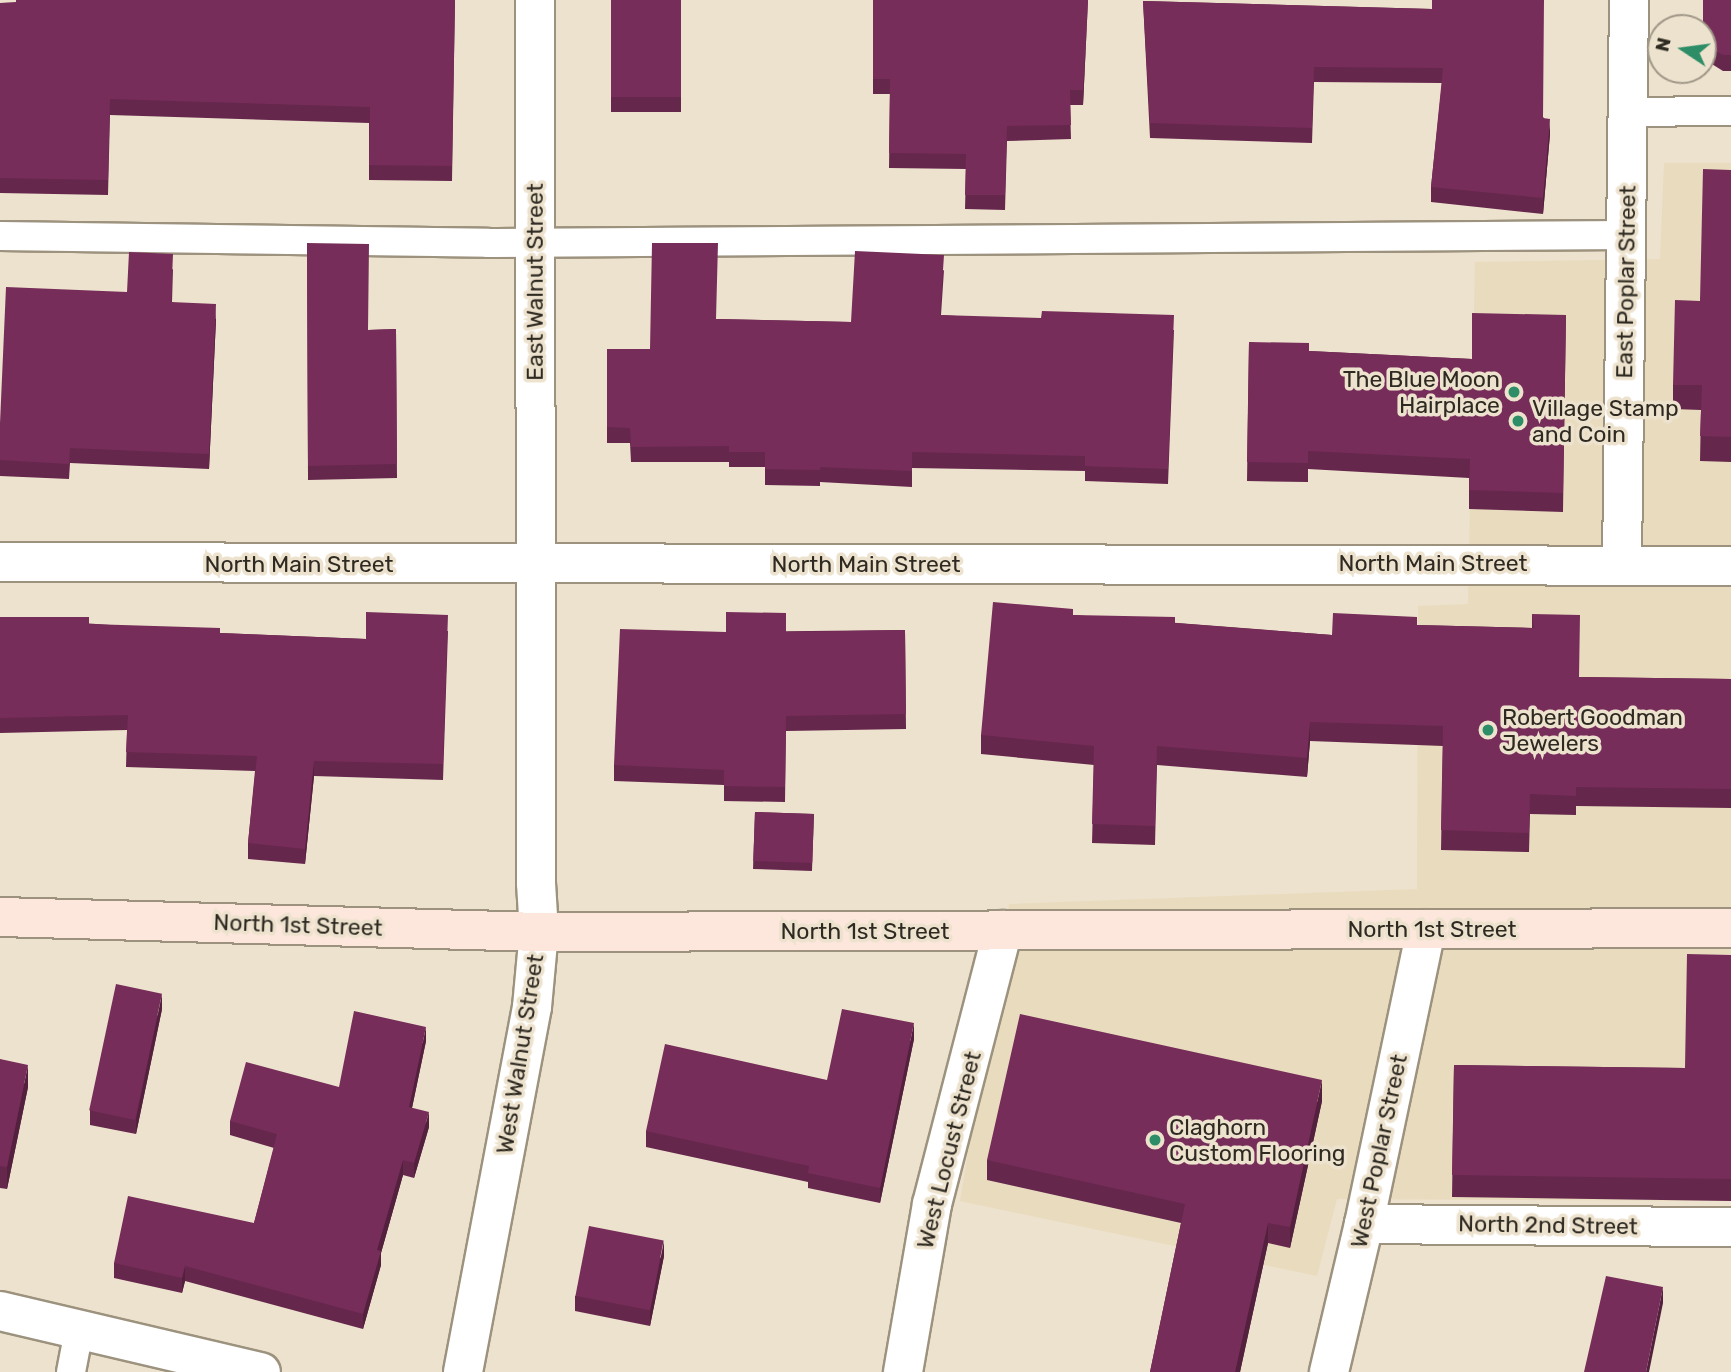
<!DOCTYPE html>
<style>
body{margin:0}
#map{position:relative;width:1731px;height:1372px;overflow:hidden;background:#ede2cd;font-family:Rubik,sans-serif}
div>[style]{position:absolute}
.built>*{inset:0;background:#e9dbbe}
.roads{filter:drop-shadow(2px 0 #9c927e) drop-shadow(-2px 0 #9c927e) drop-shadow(0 2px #9c927e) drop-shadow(0 -2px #9c927e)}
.lane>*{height:28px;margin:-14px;padding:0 14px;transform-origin:14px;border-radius:14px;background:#fff}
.street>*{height:38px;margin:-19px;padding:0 19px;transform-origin:19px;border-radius:19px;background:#fff}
.secondary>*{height:38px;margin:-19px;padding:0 19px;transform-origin:19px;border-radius:19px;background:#fde7dc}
.wall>*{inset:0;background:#66274d;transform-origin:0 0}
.shaded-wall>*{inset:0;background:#53203e}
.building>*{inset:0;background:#772d59;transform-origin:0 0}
.dots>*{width:19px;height:19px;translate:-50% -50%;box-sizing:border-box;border:4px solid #ede2cd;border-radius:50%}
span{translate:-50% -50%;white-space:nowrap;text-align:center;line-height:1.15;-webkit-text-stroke:7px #ede2cd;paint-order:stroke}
.street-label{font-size:23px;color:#2e2a22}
.poi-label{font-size:23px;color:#2e2a22}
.right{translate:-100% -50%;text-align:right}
.left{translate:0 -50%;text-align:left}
.north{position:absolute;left:1647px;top:14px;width:70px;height:70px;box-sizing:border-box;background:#ede2cd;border:2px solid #a19889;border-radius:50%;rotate:283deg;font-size:19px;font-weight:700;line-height:28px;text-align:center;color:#2e2a22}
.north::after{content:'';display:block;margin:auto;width:24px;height:32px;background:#2d8d66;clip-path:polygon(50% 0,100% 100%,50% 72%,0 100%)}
</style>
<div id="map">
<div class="built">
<i style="clip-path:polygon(1664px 163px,1731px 163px,1731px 1201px,1337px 1199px,1317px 1276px,960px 1201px,1009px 904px,1417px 889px,1418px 606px,1468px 604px,1475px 262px,1660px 259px)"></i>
</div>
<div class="roads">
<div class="lane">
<i style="left:1628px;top:112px;width:103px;rotate:-0.6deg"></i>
<i style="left:0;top:236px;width:488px;rotate:0.8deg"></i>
<i style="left:488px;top:243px;width:1138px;rotate:-0.4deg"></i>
<i style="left:71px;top:1372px;width:43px;rotate:-79.2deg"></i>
</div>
<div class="street">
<i style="left:0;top:562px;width:1731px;rotate:0.13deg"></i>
<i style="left:1622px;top:563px;width:563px;rotate:-89.29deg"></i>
<i style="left:1364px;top:1224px;width:367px;rotate:0.5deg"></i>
<i style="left:0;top:1311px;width:268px;rotate:13.2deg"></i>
<i style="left:463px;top:1372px;width:371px;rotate:-79.3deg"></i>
<i style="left:532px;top:1007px;width:75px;rotate:-84.7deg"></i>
<i style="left:539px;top:932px;width:49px;rotate:-93.5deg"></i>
<i style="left:536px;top:883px;width:883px;rotate:-90.06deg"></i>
<i style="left:903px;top:1372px;width:170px;rotate:-80.2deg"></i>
<i style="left:932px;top:1204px;width:283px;rotate:-75.5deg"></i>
<i style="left:1329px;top:1372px;width:152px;rotate:-76.7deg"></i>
<i style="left:1364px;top:1224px;width:301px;rotate:-78.1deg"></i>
</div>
<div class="secondary">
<i style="left:0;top:917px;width:539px;rotate:1.59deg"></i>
<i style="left:539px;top:932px;width:1192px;rotate:-0.19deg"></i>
</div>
</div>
<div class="wall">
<i style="clip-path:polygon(455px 0,452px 181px,369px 180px,369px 123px,110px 115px,108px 195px,0 193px,0 3px)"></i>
<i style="left:611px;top:0;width:70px;height:112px"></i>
<i style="clip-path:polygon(873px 0,1088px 0,1083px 105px,1070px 105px,1071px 139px,1007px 141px,1005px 210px,965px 209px,966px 169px,889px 168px,890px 94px,873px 94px)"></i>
<i style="clip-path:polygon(1703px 0,1731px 0,1731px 71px,1723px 71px,1707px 61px,1703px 51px)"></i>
<i style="clip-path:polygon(1143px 1px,1432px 9px,1544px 118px,1550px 134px,1543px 214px,1431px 202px,1431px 187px,1442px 83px,1314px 82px,1312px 143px,1150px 138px)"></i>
<i style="clip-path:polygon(1731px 170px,1731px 462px,1700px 461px,1701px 410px,1673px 409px,1673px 385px,1700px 301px)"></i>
<i style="clip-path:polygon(307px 243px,368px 330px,396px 329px,397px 478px,308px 480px)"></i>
<i style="clip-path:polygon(173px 269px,172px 302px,216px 319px,209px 469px,70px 463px,69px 479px,0 476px,0 423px,127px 292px)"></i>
<i style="clip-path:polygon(944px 270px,941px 315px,1174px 330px,1168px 484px,1085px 481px,1085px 471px,912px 468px,912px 487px,820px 482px,820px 486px,765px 485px,765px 467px,729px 467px,729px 462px,631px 462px,630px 443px,607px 443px,607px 349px,650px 349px,717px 319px,851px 322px)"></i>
<i style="clip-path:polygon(1566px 315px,1563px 512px,1469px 509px,1469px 478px,1308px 469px,1308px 482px,1247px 481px,1249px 342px,1309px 351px,1472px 359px)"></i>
<i style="clip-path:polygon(1532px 614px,1579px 677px,1731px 679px,1731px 808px,1576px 806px,1576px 815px,1530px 814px,1529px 852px,1441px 850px,1443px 746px,1310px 741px,1307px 777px,1157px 765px,1155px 845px,1092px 843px,1094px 765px,981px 754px,981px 735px,1073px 615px,1332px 635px,1417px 625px,1532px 628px)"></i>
<i style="clip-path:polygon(0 617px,220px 633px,366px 639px,448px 631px,443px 780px,314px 776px,305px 864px,248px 859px,248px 843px,255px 771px,126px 767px,127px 730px,0 733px)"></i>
<i style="clip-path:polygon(905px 630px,906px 729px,786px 731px,785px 802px,724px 801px,724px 785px,614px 781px,614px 765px,726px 632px)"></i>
<i style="left:755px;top:812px;width:59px;height:57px;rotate:2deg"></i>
<i style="clip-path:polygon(1731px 955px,1731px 1201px,1452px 1197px,1454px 1065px,1685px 1068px)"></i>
<i style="clip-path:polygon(162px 1009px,136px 1134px,90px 1125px,90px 1110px)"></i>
<i style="clip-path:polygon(914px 1039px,880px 1203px,808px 1188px,808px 1182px,646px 1147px,646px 1131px,827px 1080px)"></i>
<i style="clip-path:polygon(426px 1041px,412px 1108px,429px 1127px,414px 1178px,403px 1175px,381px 1253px,381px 1265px,363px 1329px,185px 1281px,182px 1293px,114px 1278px,114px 1263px,254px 1223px,274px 1148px,230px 1135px,230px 1121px,339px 1087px)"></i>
<i style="clip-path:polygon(0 1059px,28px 1087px,7px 1189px,0 1188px)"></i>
<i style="clip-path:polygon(1322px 1101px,1290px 1248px,1268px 1243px,1240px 1372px,1150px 1372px,1181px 1223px,987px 1180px,987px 1160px)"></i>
<i style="clip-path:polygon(664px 1256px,650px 1326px,575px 1311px,575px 1296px)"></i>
</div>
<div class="shaded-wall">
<i style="clip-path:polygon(1088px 0,1083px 105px,1083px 90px)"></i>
<i style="clip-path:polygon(1550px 119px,1550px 134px,1543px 214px,1543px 198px)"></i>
<i style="clip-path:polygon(216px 304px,216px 319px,209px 469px,209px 454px)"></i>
<i style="clip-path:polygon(1310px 722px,1310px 741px,1307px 777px,1307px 758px)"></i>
<i style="clip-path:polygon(314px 761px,314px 776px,305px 864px,305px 849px)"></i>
<i style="clip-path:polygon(162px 994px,162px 1009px,136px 1134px,136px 1119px)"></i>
<i style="clip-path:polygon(914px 1023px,914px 1039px,880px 1203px,880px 1188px)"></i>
<i style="clip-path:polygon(426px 1027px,426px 1041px,409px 1122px,409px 1107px)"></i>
<i style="clip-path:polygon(28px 1065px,28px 1087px,7px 1189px,7px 1167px)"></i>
<i style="clip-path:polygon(1322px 1080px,1322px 1101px,1290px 1248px,1290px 1227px)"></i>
<i style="clip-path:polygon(429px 1112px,429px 1127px,414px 1178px,414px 1163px)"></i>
<i style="clip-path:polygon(403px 1160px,403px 1175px,381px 1253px,381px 1265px,363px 1329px,363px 1314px,377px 1250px)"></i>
<i style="clip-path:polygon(1268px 1223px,1268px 1243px,1240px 1372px,1235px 1372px)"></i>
<i style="clip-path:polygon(664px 1241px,664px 1256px,650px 1326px,650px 1311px)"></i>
<i style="clip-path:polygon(185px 1266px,185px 1281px,182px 1293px,182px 1278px)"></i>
<i style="clip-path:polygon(1663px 1287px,1663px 1303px,1649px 1372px,1646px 1372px)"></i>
</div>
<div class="building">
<i style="clip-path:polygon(16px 0,455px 0,452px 166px,369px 165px,370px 107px,110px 99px,108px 180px,0 178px,0 3px,16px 2px)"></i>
<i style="left:611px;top:0;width:70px;height:97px"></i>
<i style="clip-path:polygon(873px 0,1088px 0,1083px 90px,1070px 90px,1071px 125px,1007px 126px,1005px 195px,965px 195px,966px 154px,889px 153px,890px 79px,873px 79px)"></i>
<i style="clip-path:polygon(1432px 0,1544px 0,1543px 118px,1550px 119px,1543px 198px,1431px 187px,1443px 68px,1314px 67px,1312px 128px,1150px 123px,1143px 1px,1432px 9px)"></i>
<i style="clip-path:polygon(1703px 0,1731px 0,1731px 55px,1723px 55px,1707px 46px,1703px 36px)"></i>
<i style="clip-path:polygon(1703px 169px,1731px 170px,1731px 437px,1700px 436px,1702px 385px,1673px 385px,1675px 300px,1700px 301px)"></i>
<i style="clip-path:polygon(307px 243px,369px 244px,368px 330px,396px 329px,397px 464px,308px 466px)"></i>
<i style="clip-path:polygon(652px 243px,718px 243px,716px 319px,851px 322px,855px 251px,944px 255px,940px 315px,1041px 318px,1042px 311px,1174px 315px,1168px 469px,1085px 466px,1085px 456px,912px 452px,912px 471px,820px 467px,820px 470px,765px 469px,765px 452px,729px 452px,729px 446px,631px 447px,630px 428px,607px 427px,607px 349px,650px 349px)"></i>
<i style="clip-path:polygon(129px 252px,173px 254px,171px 302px,216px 304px,209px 454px,70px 448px,69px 464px,0 460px,0 423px,6px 287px,127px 292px)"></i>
<i style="clip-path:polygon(1472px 313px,1566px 315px,1563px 493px,1469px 490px,1470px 459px,1308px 451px,1308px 463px,1247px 462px,1249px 342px,1309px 343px,1309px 351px,1472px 359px)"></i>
<i style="clip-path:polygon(993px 602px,1073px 609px,1073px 615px,1175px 617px,1175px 623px,1332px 635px,1333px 613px,1417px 617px,1417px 625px,1534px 628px,1532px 614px,1580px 615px,1579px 677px,1731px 679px,1731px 789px,1576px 787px,1576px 796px,1530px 794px,1529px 833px,1441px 830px,1443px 726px,1310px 722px,1307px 758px,1157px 746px,1155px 826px,1092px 824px,1094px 746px,981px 735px)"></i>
<i style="clip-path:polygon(366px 612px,448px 615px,443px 764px,314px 761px,305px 849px,248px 843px,257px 756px,126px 752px,128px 715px,0 718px,0 617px,89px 617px,89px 624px,220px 628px,220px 633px,366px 639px)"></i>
<i style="clip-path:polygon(726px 612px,786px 613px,786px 632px,905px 630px,906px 714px,786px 716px,785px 787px,724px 786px,724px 770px,614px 765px,620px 629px,726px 632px)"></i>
<i style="left:755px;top:812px;width:59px;height:49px;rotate:2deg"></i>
<i style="clip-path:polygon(1687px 954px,1731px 955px,1731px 1179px,1452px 1175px,1454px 1065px,1685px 1068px)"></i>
<i style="left:116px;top:984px;width:47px;height:129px;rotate:12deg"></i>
<i style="clip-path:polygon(842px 1009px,914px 1023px,880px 1188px,808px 1173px,809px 1166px,646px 1131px,665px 1044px,827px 1080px)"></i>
<i style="clip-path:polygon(354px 1011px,426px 1027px,409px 1107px,429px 1112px,414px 1163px,403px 1160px,377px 1250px,381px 1251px,363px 1314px,185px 1266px,182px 1278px,114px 1263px,128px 1196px,254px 1223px,277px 1134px,230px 1121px,246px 1062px,339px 1087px)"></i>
<i style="clip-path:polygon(1020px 1014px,1322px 1080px,1290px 1227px,1268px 1223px,1235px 1372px,1150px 1372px,1185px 1204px,987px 1160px)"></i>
<i style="clip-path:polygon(0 1059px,28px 1065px,7px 1167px,0 1166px)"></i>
<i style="left:589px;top:1226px;width:76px;height:71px;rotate:11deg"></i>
<i style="clip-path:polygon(1606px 1276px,1663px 1287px,1646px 1372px,1584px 1372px)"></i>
</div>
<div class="dots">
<i style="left:1514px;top:392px;background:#2d8d66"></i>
<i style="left:1518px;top:421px;background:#2d8d66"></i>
<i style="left:1488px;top:730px;background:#2d8d66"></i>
<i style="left:1155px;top:1140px;background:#2d8d66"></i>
</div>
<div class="street-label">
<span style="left:535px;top:282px;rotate:-90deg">East Walnut Street</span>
<span style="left:1626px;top:282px;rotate:-89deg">East Poplar Street</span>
<span style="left:1433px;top:563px">North Main Street</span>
<span style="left:299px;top:564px">North Main Street</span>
<span style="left:866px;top:564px">North Main Street</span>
<span style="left:298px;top:925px;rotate:2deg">North 1st Street</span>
<span style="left:1432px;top:929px">North 1st Street</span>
<span style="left:865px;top:931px">North 1st Street</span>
<span style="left:520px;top:1054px;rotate:-81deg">West Walnut Street</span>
<span style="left:949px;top:1150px;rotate:-76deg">West Locust Street</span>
<span style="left:1379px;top:1151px;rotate:-78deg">West Poplar Street</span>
<span style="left:1548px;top:1225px;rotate:1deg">North 2nd Street</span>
</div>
<div class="poi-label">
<span class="right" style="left:1500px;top:392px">The Blue Moon<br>Hairplace</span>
<span class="left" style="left:1532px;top:421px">Village Stamp<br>and Coin</span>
<span class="left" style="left:1502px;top:730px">Robert Goodman<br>Jewelers</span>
<span class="left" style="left:1169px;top:1140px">Claghorn<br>Custom Flooring</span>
</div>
<div class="north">N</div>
</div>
